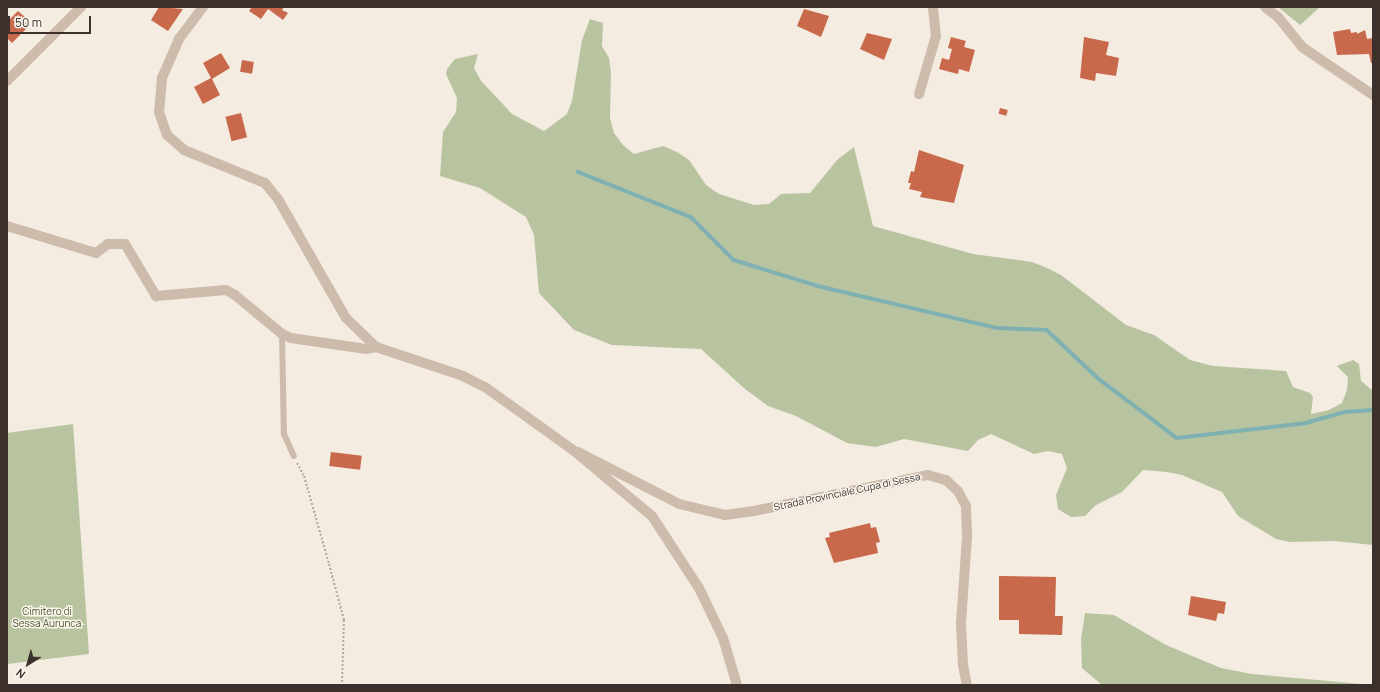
<!DOCTYPE html>
<style>
body{margin:0}
#map{position:relative;width:1380px;height:692px;overflow:hidden;background:#f4ebe1;font-family:Manrope,sans-serif}
div>[style]{position:absolute}
.green>*{inset:0;background:#b8c4a0}
.stream>*{height:3.5px;margin:-1.75px;padding:0 1.75px;transform-origin:1.75px;border-radius:1.75px;background:#7fb0b2}
.building>*{inset:0;background:#c8694b;transform-origin:0 0}
.path>*{height:2px;margin-top:-1px;transform-origin:0;background:repeating-linear-gradient(90deg,#b9a596 0 2px,transparent 0 4px)}
.service>*{height:6px;margin:-3px;padding:0 3px;transform-origin:3px;border-radius:3px;background:#cdbbac}
.minor>*{height:10px;margin:-5px;padding:0 5px;transform-origin:5px;border-radius:5px;background:#cdbbac}
.tertiary>*{height:10px;margin:-5px;padding:0 5px;transform-origin:5px;border-radius:5px;background:#cdbbac}
span{translate:-50% -50%;white-space:nowrap;text-align:center;line-height:1.15;-webkit-text-stroke:3px #fbf5ee;paint-order:stroke}
.street-label{font-size:10px;color:#3b302b}
.park-label{font-size:10px;color:#4a5a2e}
.frame{position:absolute;inset:0;border:8px solid #3b302b;pointer-events:none}
.north{position:absolute;left:8px;top:644px;width:40px;height:40px;-webkit-text-stroke:3px #fbf5ee;paint-order:stroke;rotate:217deg;font-size:11px;font-weight:700;line-height:16px;text-align:center;color:#3b302b}
.north::after{content:'';display:block;margin:auto;width:14px;height:18px;background:#3b302b;clip-path:polygon(50% 0,100% 100%,50% 72%,0 100%)}
.scale{position:absolute;left:8px;top:16px;width:83px;height:18px;box-sizing:border-box;border:2px solid #3b302b;border-top:0;padding-left:5px;font-size:12px;line-height:14px;white-space:nowrap;color:#3b302b;-webkit-text-stroke:3px #fbf5ee;paint-order:stroke}
</style>
<div id="map">
<div class="green">
<i style="clip-path:polygon(1278px 7px,1320px 7px,1300px 25px)"></i>
<i style="clip-path:polygon(590px 19px,603px 23px,602px 46px,609px 58px,611px 73px,610px 118px,614px 133px,623px 145px,634px 154px,663px 146px,677px 152px,689px 160px,706px 185px,719px 194px,754px 205px,769px 204px,781px 194px,810px 193px,838px 159px,854px 147px,873px 226px,973px 254px,1032px 262px,1047px 268px,1061px 275px,1126px 325px,1154px 335px,1190px 360px,1213px 366px,1286px 371px,1293px 387px,1310px 393px,1313px 397px,1311px 414px,1329px 410px,1342px 403px,1347px 390px,1348px 377px,1337px 366px,1353px 360px,1359px 364px,1361px 381px,1373px 391px,1373px 545px,1335px 541px,1290px 542px,1276px 539px,1238px 516px,1222px 492px,1182px 475px,1167px 472px,1143px 470px,1122px 492px,1096px 505px,1085px 516px,1071px 517px,1058px 509px,1056px 495px,1067px 468px,1062px 454px,1048px 451px,1034px 454px,991px 434px,978px 440px,968px 451px,904px 439px,876px 447px,847px 443px,796px 416px,768px 406px,745px 389px,701px 349px,612px 345px,574px 330px,539px 293px,534px 235px,526px 217px,480px 188px,440px 176px,443px 132px,456px 112px,457px 98px,446px 74px,447px 69px,455px 59px,478px 54px,474px 68px,481px 81px,512px 114px,544px 131px,567px 114px,572px 101px,582px 40px)"></i>
<i style="clip-path:polygon(73px 424px,89px 654px,7px 664px,7px 433px)"></i>
<i style="clip-path:polygon(1085px 613px,1114px 615px,1166px 645px,1221px 668px,1252px 674px,1373px 685px,1102px 685px,1082px 668px,1081px 639px)"></i>
</div>
<div class="stream">
<i style="left:578px;top:172px;width:122px;rotate:21.7deg"></i>
<i style="left:691px;top:217px;width:61px;rotate:45deg"></i>
<i style="left:734px;top:260px;width:88px;rotate:17.2deg"></i>
<i style="left:818px;top:286px;width:184px;rotate:13.2deg"></i>
<i style="left:997px;top:328px;width:50px;rotate:2.3deg"></i>
<i style="left:1047px;top:330px;width:71px;rotate:43.3deg"></i>
<i style="left:1099px;top:379px;width:98px;rotate:37.1deg"></i>
<i style="left:1177px;top:438px;width:130px;rotate:-6.6deg"></i>
<i style="left:1306px;top:423px;width:41px;rotate:-15.8deg"></i>
<i style="left:1345px;top:412px;width:28px;rotate:-4deg"></i>
</div>
<div class="building">
<i style="clip-path:polygon(159px 7px,183px 9px,168px 31px,151px 20px)"></i>
<i style="clip-path:polygon(252px 7px,284px 7px,282px 10px,288px 13px,283px 20px,268px 9px,261px 19px,249px 11px)"></i>
<i style="clip-path:polygon(804px 9px,829px 16px,821px 37px,797px 26px)"></i>
<i style="clip-path:polygon(18px 11px,25px 17px,23px 20px,29px 26px,12px 43px,7px 38px,7px 22px)"></i>
<i style="clip-path:polygon(1350px 29px,1351px 33px,1357px 32px,1357px 34px,1365px 30px,1367px 39px,1373px 38px,1373px 63px,1371px 63px,1369px 54px,1337px 55px,1333px 32px)"></i>
<i style="clip-path:polygon(867px 33px,892px 39px,884px 60px,860px 49px)"></i>
<i style="clip-path:polygon(951px 37px,966px 41px,964px 47px,975px 50px,969px 72px,959px 69px,958px 74px,939px 69px,942px 58px,949px 60px,952px 49px,948px 48px)"></i>
<i style="clip-path:polygon(1084px 37px,1109px 42px,1106px 55px,1119px 58px,1116px 76px,1096px 73px,1095px 81px,1080px 78px)"></i>
<i style="clip-path:polygon(221px 53px,230px 68px,212px 79px,220px 95px,203px 104px,194px 87px,211px 78px,203px 63px)"></i>
<i style="left:242px;top:60px;width:12px;height:12px;rotate:9deg"></i>
<i style="left:1000px;top:108px;width:8px;height:6px;rotate:14deg"></i>
<i style="left:241px;top:113px;width:25px;height:16px;rotate:76deg"></i>
<i style="clip-path:polygon(919px 150px,964px 165px,954px 203px,920px 197px,922px 192px,909px 189px,911px 183px,908px 183px,911px 171px,914px 172px)"></i>
<i style="left:331px;top:452px;width:31px;height:14px;rotate:7deg"></i>
<i style="clip-path:polygon(870px 523px,871px 528px,876px 527px,880px 542px,876px 543px,878px 553px,834px 563px,825px 538px,830px 537px,829px 533px)"></i>
<i style="clip-path:polygon(999px 576px,1056px 577px,1055px 616px,1063px 616px,1062px 635px,1019px 634px,1019px 620px,999px 620px)"></i>
<i style="clip-path:polygon(1191px 596px,1226px 602px,1224px 614px,1218px 613px,1216px 621px,1188px 615px)"></i>
</div>
<div class="path">
<i style="left:297px;top:463px;width:15px;rotate:62deg"></i>
<i style="left:304px;top:476px;width:91px;rotate:74.1deg"></i>
<i style="left:329px;top:564px;width:58px;rotate:75deg"></i>
<i style="left:344px;top:620px;width:65px;rotate:91.8deg"></i>
</div>
<div class="service">
<i style="left:282px;top:334px;width:100px;rotate:88.9deg"></i>
<i style="left:284px;top:434px;width:24px;rotate:66deg"></i>
</div>
<div class="minor">
<i style="left:1265px;top:7px;width:16px;rotate:38deg"></i>
<i style="left:1278px;top:17px;width:38px;rotate:51deg"></i>
<i style="left:1302px;top:47px;width:86px;rotate:34.1deg"></i>
<i style="left:919px;top:94px;width:60px;rotate:-73.7deg"></i>
<i style="left:936px;top:36px;width:29px;rotate:-96deg"></i>
<i style="left:7px;top:226px;width:93px;rotate:16.9deg"></i>
<i style="left:96px;top:253px;width:15px;rotate:-37deg"></i>
<i style="left:108px;top:244px;width:17px"></i>
<i style="left:125px;top:244px;width:61px;rotate:59.2deg"></i>
<i style="left:156px;top:296px;width:70px;rotate:-4.9deg"></i>
<i style="left:226px;top:290px;width:10px;rotate:29deg"></i>
<i style="left:235px;top:295px;width:61px;rotate:39.7deg"></i>
<i style="left:282px;top:334px;width:10px;rotate:24deg"></i>
<i style="left:291px;top:338px;width:76px;rotate:8.3deg"></i>
<i style="left:366px;top:349px;width:10px;rotate:-11deg"></i>
<i style="left:578px;top:452px;width:114px;rotate:27.2deg"></i>
<i style="left:679px;top:504px;width:47px;rotate:13.4deg"></i>
<i style="left:725px;top:515px;width:29px;rotate:-8deg"></i>
<i style="left:754px;top:511px;width:178px;rotate:-11.7deg"></i>
<i style="left:928px;top:475px;width:19px;rotate:16deg"></i>
<i style="left:946px;top:480px;width:16px;rotate:43deg"></i>
<i style="left:958px;top:491px;width:17px;rotate:62deg"></i>
<i style="left:966px;top:506px;width:31px;rotate:88deg"></i>
<i style="left:967px;top:537px;width:86px;rotate:94deg"></i>
<i style="left:961px;top:623px;width:42px;rotate:87.3deg"></i>
<i style="left:963px;top:665px;width:20px;rotate:79deg"></i>
</div>
<div class="tertiary">
<i style="left:203px;top:7px;width:40px;rotate:127deg"></i>
<i style="left:179px;top:39px;width:43px;rotate:113.6deg"></i>
<i style="left:162px;top:78px;width:34px;rotate:95deg"></i>
<i style="left:159px;top:112px;width:24px;rotate:71deg"></i>
<i style="left:167px;top:135px;width:23px;rotate:41deg"></i>
<i style="left:184px;top:150px;width:87px;rotate:22.2deg"></i>
<i style="left:265px;top:183px;width:21px;rotate:51deg"></i>
<i style="left:278px;top:199px;width:137px;rotate:60.3deg"></i>
<i style="left:346px;top:318px;width:42px;rotate:44deg"></i>
<i style="left:376px;top:347px;width:92px;rotate:18.4deg"></i>
<i style="left:463px;top:376px;width:25px;rotate:27deg"></i>
<i style="left:485px;top:387px;width:108px;rotate:35.6deg"></i>
<i style="left:573px;top:450px;width:103px;rotate:39.9deg"></i>
<i style="left:652px;top:516px;width:86px;rotate:56.9deg"></i>
<i style="left:699px;top:588px;width:55px;rotate:64.4deg"></i>
<i style="left:723px;top:638px;width:49px;rotate:73.4deg"></i>
<i style="left:7px;top:81px;width:105px;rotate:-45deg"></i>
</div>
<div class="street-label">
<span style="left:847px;top:492px;rotate:-12deg">Strada Provinciale Cupa di Sessa</span>
</div>
<div class="park-label">
<span style="left:47px;top:617px">Cimitero di<br>Sessa Aurunca</span>
</div>
<div class="frame"></div>
<div class="north">N</div>
<div class="scale">50 m</div>
</div>
